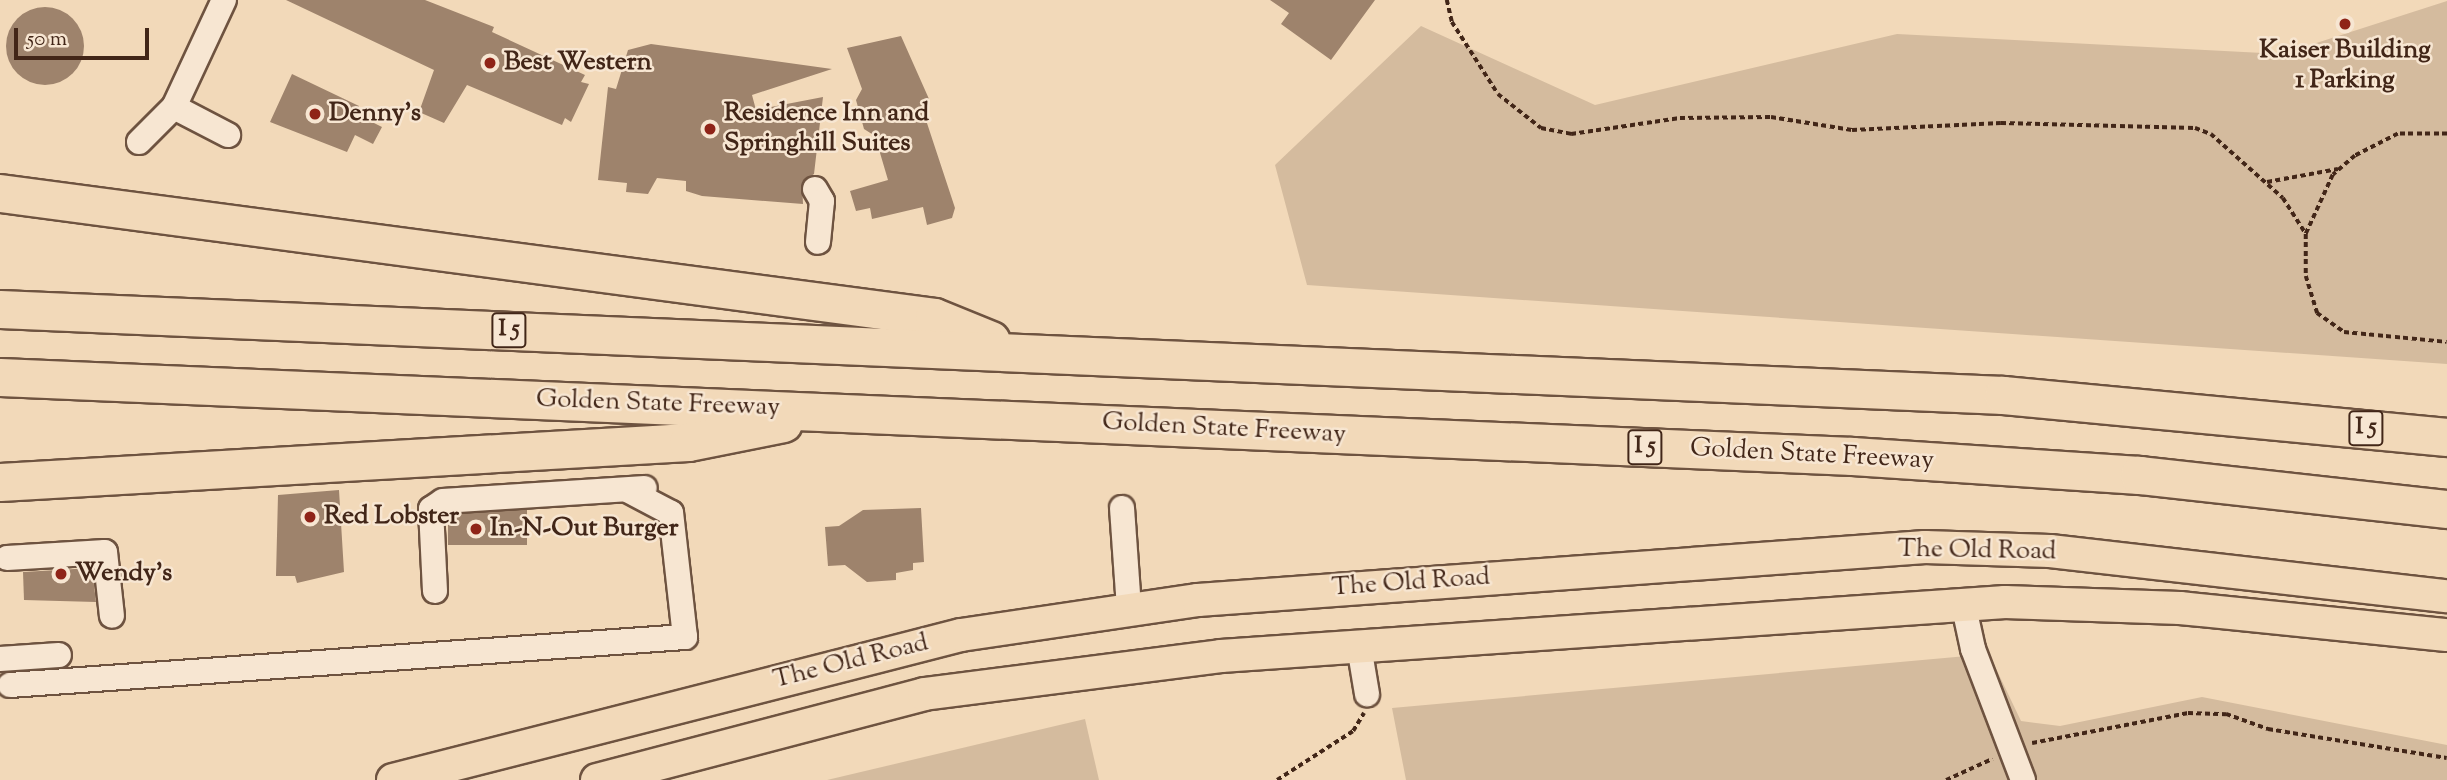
<!DOCTYPE html>
<style>
body{margin:0}
#map{position:relative;width:2447px;height:780px;overflow:hidden;background:#f2d9b9;font-family:"Sorts Mill Goudy",serif}
div>[style]{position:absolute}
.green>*{inset:0;background:#d4bb9e}
.building>*{inset:0;background:#9e836c;transform-origin:0 0}
.round{border-radius:50%}
.path>*{height:3.5px;margin-top:-1.75px;transform-origin:0;background:repeating-linear-gradient(90deg,#422618 0 5px,transparent 0 8.5px)}
.roads{filter:drop-shadow(2px 0 #6e5340) drop-shadow(-2px 0 #6e5340) drop-shadow(0 2px #6e5340) drop-shadow(0 -2px #6e5340)}
.minor>*{height:24px;margin:-12px;padding:0 12px;transform-origin:12px;border-radius:12px;background:#f7e6d2}
.major>*{height:32px;margin:-16px;padding:0 16px;transform-origin:16px;border-radius:16px;background:#f2d9b9}
.highway>*{height:37px;margin:-18.5px;padding:0 18.5px;transform-origin:18.5px;border-radius:18.5px;background:#f2d9b9}
.dots>*{width:19px;height:19px;translate:-50% -50%;box-sizing:border-box;border:4px solid #f7e6d2;border-radius:50%}
span{translate:-50% -50%;white-space:nowrap;text-align:center;line-height:1.15;-webkit-text-stroke:5px #f7e6d2;paint-order:stroke}
.shield-label span{padding:2px 5px;background:#f7e6d2;border:2px solid;border-radius:5px;-webkit-text-stroke-width:0}
.shield-label{font-size:24px;color:#422618;font-weight:700}
.poi-label{font-size:26px;color:#422618;font-weight:700}
.left{translate:0 -50%;text-align:left}
.street-label{font-size:26px;color:#422618}
.scale{position:absolute;left:14px;top:28px;width:135px;height:32px;box-sizing:border-box;border:4px solid #422618;border-top:0;padding-left:9px;font-size:21px;line-height:24px;white-space:nowrap;color:#422618;-webkit-text-stroke:5px #f7e6d2;paint-order:stroke}
</style>
<div id="map">
<div class="green">
<i style="clip-path:polygon(2447px 1px,2447px 364px,1307px 285px,1275px 165px,1421px 26px,1595px 105px,1897px 34px,2282px 54px)"></i>
<i style="clip-path:polygon(1989px 654px,2021px 721px,2060px 726px,2202px 697px,2447px 745px,2447px 780px,1406px 780px,1392px 708px)"></i>
<i style="clip-path:polygon(1085px 719px,1099px 780px,827px 780px)"></i>
</div>
<div class="building">
<i style="clip-path:polygon(286px 0,425px 0,494px 27px,492px 32px,585px 75px,581px 82px,589px 84px,571px 122px,565px 118px,562px 125px,467px 85px,444px 123px,419px 112px,434px 70px)"></i>
<i style="clip-path:polygon(1270px 0,1375px 0,1331px 60px,1281px 24px,1289px 13px)"></i>
<i class="round" style="left:6px;top:7px;width:78px;height:78px"></i>
<i style="clip-path:polygon(901px 36px,929px 99px,923px 111px,955px 208px,952px 218px,927px 225px,923px 207px,872px 219px,870px 208px,856px 211px,850px 191px,888px 180px,875px 136px,864px 129px,856px 100px,862px 89px,847px 48px)"></i>
<i style="clip-path:polygon(651px 44px,832px 69px,752px 95px,756px 110px,823px 97px,814px 174px,802px 182px,803px 204px,702px 196px,686px 191px,686px 181px,657px 178px,648px 194px,626px 192px,627px 183px,598px 180px,608px 87px,616px 89px,628px 50px)"></i>
<i style="clip-path:polygon(292px 74px,359px 106px,358px 115px,382px 127px,373px 144px,355px 135px,347px 152px,270px 122px)"></i>
<i style="clip-path:polygon(339px 490px,344px 572px,297px 583px,295px 576px,276px 576px,278px 495px)"></i>
<i style="clip-path:polygon(921px 508px,924px 562px,913px 563px,913px 570px,896px 573px,896px 580px,867px 582px,845px 565px,828px 566px,825px 527px,839px 526px,863px 510px)"></i>
<i style="left:527px;top:510px;width:35px;height:79px;rotate:90deg"></i>
<i style="clip-path:polygon(92px 568px,96px 602px,24px 600px,23px 572px)"></i>
</div>
<div class="path">
<i style="left:1447px;top:0;width:23px;rotate:77deg"></i>
<i style="left:1452px;top:22px;width:85px;rotate:57.4deg"></i>
<i style="left:1498px;top:94px;width:55px;rotate:38.3deg"></i>
<i style="left:1541px;top:128px;width:31px;rotate:11deg"></i>
<i style="left:1571px;top:134px;width:110px;rotate:-8.4deg"></i>
<i style="left:1680px;top:118px;width:91px;rotate:-0.6deg"></i>
<i style="left:1771px;top:117px;width:82px;rotate:9.1deg"></i>
<i style="left:1852px;top:130px;width:149px;rotate:-2.7deg"></i>
<i style="left:2001px;top:123px;width:194px;rotate:1.5deg"></i>
<i style="left:2195px;top:128px;width:17px;rotate:21deg"></i>
<i style="left:2211px;top:134px;width:96px;rotate:41.6deg"></i>
<i style="left:2283px;top:198px;width:43px;rotate:57.4deg"></i>
<i style="left:2447px;top:134px;width:49px;rotate:180deg"></i>
<i style="left:2398px;top:134px;width:48px;rotate:152.9deg"></i>
<i style="left:2355px;top:156px;width:29px;rotate:139deg"></i>
<i style="left:2333px;top:175px;width:65px;rotate:114.6deg"></i>
<i style="left:2306px;top:234px;width:42px;rotate:90deg"></i>
<i style="left:2306px;top:276px;width:39px;rotate:73deg"></i>
<i style="left:2317px;top:313px;width:33px;rotate:35deg"></i>
<i style="left:2344px;top:332px;width:103px;rotate:5.5deg"></i>
<i style="left:2267px;top:182px;width:72px;rotate:-10.4deg"></i>
<i style="left:2032px;top:743px;width:159px;rotate:-10.9deg"></i>
<i style="left:2188px;top:713px;width:38px;rotate:2deg"></i>
<i style="left:2226px;top:714px;width:45px;rotate:19.7deg"></i>
<i style="left:2268px;top:729px;width:181px;rotate:9.2deg"></i>
<i style="left:1277px;top:780px;width:90px;rotate:-32.8deg"></i>
<i style="left:1353px;top:731px;width:21px;rotate:-59deg"></i>
<i style="left:1946px;top:780px;width:51px;rotate:-24.5deg"></i>
</div>
<div class="roads">
<div class="minor">
<i style="left:174px;top:107px;width:61px;rotate:27.4deg"></i>
<i style="left:139px;top:142px;width:49px;rotate:-45deg"></i>
<i style="left:174px;top:107px;width:118px;rotate:-65deg"></i>
<i style="left:815px;top:189px;width:14px;rotate:60deg"></i>
<i style="left:822px;top:201px;width:41px;rotate:95.6deg"></i>
<i style="left:1122px;top:508px;width:101px;rotate:86deg"></i>
<i style="left:7px;top:558px;width:98px;rotate:-3.5deg"></i>
<i style="left:105px;top:552px;width:64px;rotate:83.8deg"></i>
<i style="left:435px;top:591px;width:82px;rotate:-92.8deg"></i>
<i style="left:431px;top:509px;width:14px;rotate:-34deg"></i>
<i style="left:443px;top:501px;width:202px;rotate:-3.7deg"></i>
<i style="left:1963px;top:603px;width:47px;rotate:77.7deg"></i>
<i style="left:1973px;top:649px;width:140px;rotate:69.1deg"></i>
<i style="left:1359px;top:646px;width:49px;rotate:80.5deg"></i>
<i style="left:0;top:659px;width:59px;rotate:-3.9deg"></i>
<i style="left:10px;top:685px;width:677px;rotate:-4.07deg"></i>
<i style="left:685px;top:637px;width:125px;rotate:-96.4deg"></i>
<i style="left:671px;top:513px;width:47px;rotate:-152.4deg"></i>
</div>
<div class="major">
<i style="left:393px;top:780px;width:586px;rotate:-14.32deg"></i>
<i style="left:961px;top:635px;width:240px;rotate:-8.4deg"></i>
<i style="left:1198px;top:600px;width:729px;rotate:-4.17deg"></i>
<i style="left:1925px;top:547px;width:125px;rotate:1.8deg"></i>
<i style="left:2050px;top:551px;width:400px;rotate:6.5deg"></i>
<i style="left:597px;top:780px;width:338px;rotate:-14.7deg"></i>
<i style="left:924px;top:694px;width:299px;rotate:-7.3deg"></i>
<i style="left:1221px;top:656px;width:786px;rotate:-3.94deg"></i>
<i style="left:2005px;top:602px;width:175px;rotate:2deg"></i>
<i style="left:2180px;top:608px;width:268px;rotate:5.8deg"></i>
</div>
<div class="highway">
<i style="left:0;top:193px;width:942px;rotate:7.56deg"></i>
<i style="left:934px;top:317px;width:61px;rotate:22deg"></i>
<i style="left:0;top:309px;width:2005px;rotate:2.46deg"></i>
<i style="left:2003px;top:395px;width:446px;rotate:5.4deg"></i>
<i style="left:0;top:377px;width:1854px;rotate:2.44deg"></i>
<i style="left:1852px;top:456px;width:288px;rotate:3.8deg"></i>
<i style="left:2139px;top:475px;width:310px;rotate:6.3deg"></i>
<i style="left:0;top:482px;width:689px;rotate:-3.33deg"></i>
<i style="left:688px;top:442px;width:97px;rotate:-11.3deg"></i>
</div>
</div>
<div class="dots">
<i style="left:2345px;top:24px;background:#8f2418"></i>
<i style="left:490px;top:63px;background:#8f2418"></i>
<i style="left:315px;top:114px;background:#8f2418"></i>
<i style="left:710px;top:129px;background:#8f2418"></i>
<i style="left:310px;top:517px;background:#8f2418"></i>
<i style="left:476px;top:529px;background:#8f2418"></i>
<i style="left:61px;top:574px;background:#8f2418"></i>
</div>
<div class="shield-label">
<span style="left:509px;top:330px">I 5</span>
<span style="left:2366px;top:428px">I 5</span>
<span style="left:1645px;top:447px">I 5</span>
</div>
<div class="poi-label">
<span style="left:2345px;top:66px">Kaiser Building<br>1 Parking</span>
<span class="left" style="left:504px;top:63px">Best Western</span>
<span class="left" style="left:329px;top:114px">Denny's</span>
<span class="left" style="left:724px;top:129px">Residence Inn and<br>Springhill Suites</span>
<span class="left" style="left:324px;top:517px">Red Lobster</span>
<span class="left" style="left:490px;top:529px">In-N-Out Burger</span>
<span class="left" style="left:75px;top:574px">Wendy's</span>
</div>
<div class="street-label">
<span style="left:658px;top:404px;rotate:2deg">Golden State Freeway</span>
<span style="left:1224px;top:429px;rotate:3deg">Golden State Freeway</span>
<span style="left:1812px;top:455px;rotate:3deg">Golden State Freeway</span>
<span style="left:1977px;top:551px;rotate:1deg">The Old Road</span>
<span style="left:1411px;top:583px;rotate:-4deg">The Old Road</span>
<span style="left:851px;top:662px;rotate:-14deg">The Old Road</span>
</div>
<div class="scale">50 m</div>
</div>
